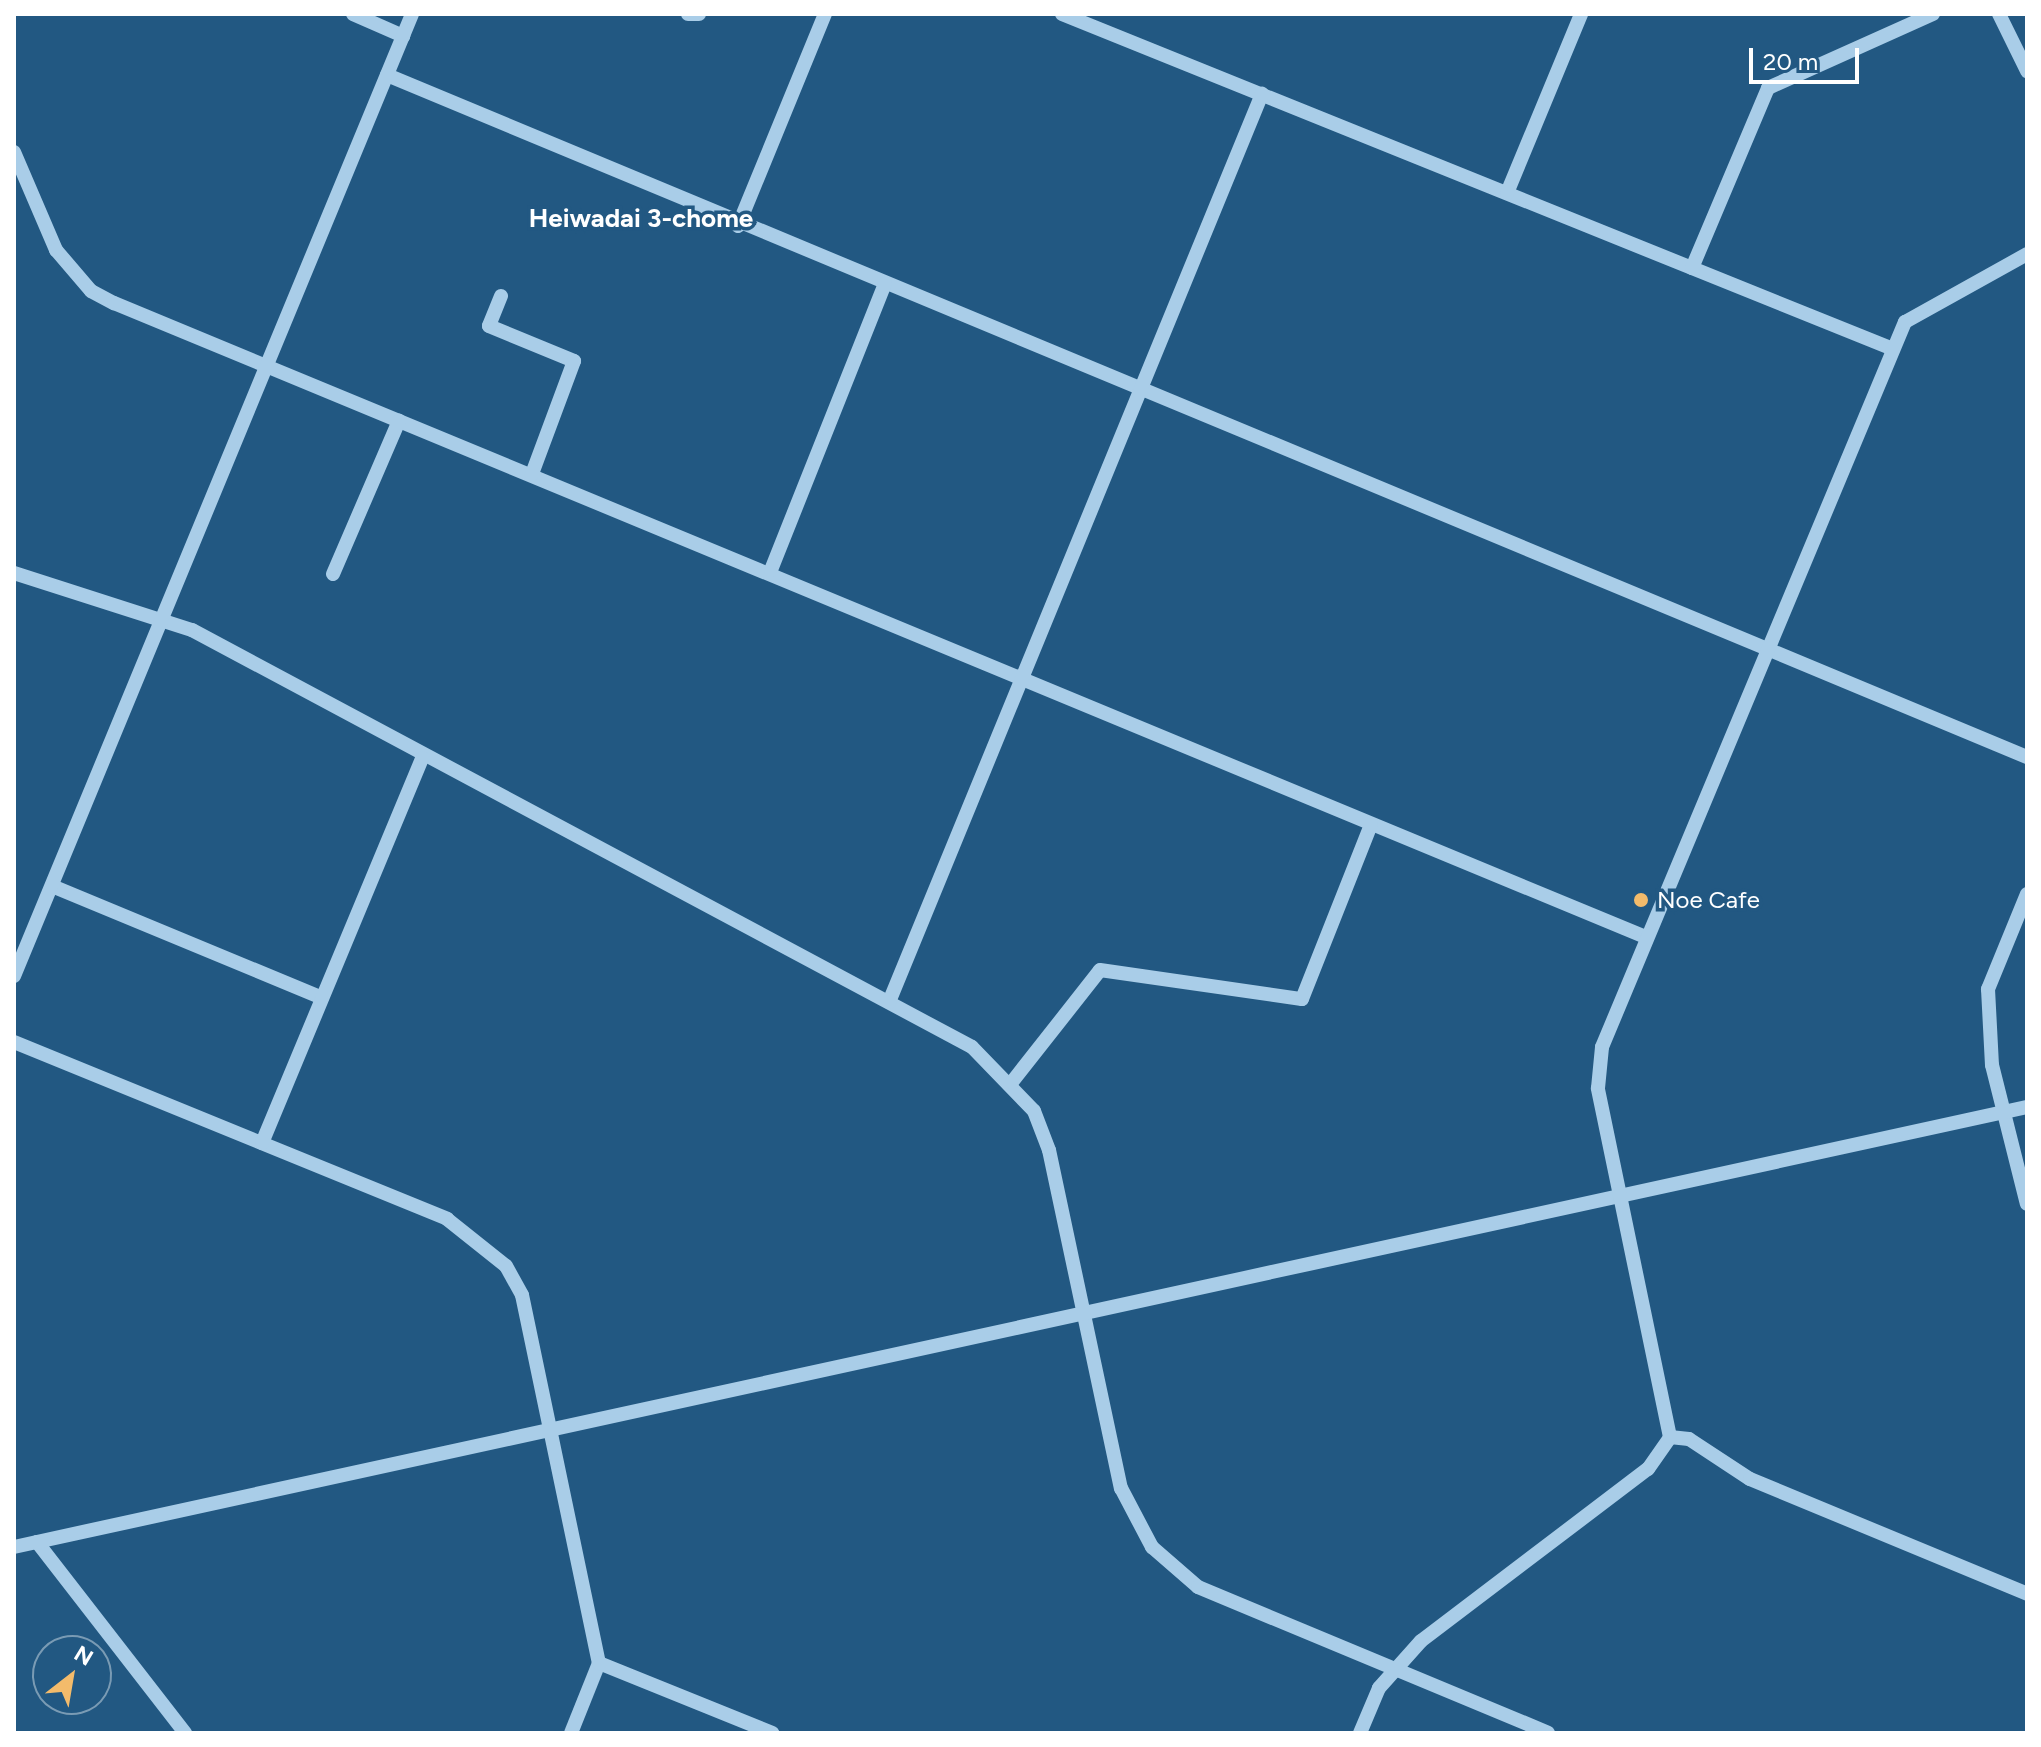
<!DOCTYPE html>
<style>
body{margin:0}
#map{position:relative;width:2041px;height:1747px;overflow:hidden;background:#225882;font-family:Figtree,sans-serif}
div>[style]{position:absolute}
.minor>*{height:14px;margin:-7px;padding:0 7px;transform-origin:7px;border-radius:7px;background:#a9cde8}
.dots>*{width:22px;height:22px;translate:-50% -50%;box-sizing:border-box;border:4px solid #225882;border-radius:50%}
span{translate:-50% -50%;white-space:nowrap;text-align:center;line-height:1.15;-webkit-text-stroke:7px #225882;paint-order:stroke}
.poi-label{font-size:24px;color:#fff}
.left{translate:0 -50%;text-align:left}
.neighbourhood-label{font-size:26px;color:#fff;font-weight:700}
.frame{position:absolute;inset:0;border:16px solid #fff;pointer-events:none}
.north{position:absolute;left:32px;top:1635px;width:80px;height:80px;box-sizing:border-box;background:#225882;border:2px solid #7a9bb4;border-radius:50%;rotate:31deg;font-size:22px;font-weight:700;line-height:32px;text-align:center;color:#fff}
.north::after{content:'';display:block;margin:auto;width:28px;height:36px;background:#f3bb6b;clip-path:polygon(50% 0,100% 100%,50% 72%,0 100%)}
.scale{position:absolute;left:1749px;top:48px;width:110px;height:36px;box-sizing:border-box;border:4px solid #fff;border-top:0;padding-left:10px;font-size:24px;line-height:28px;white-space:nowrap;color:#fff;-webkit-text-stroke:6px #225882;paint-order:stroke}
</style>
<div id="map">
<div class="minor">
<i style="left:353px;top:14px;width:55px;rotate:23.7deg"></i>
<i style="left:688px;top:14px;width:11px"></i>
<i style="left:1062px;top:14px;width:896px;rotate:21.96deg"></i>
<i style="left:1999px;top:14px;width:64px;rotate:63.8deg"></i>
<i style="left:387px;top:75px;width:1776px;rotate:22.58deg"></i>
<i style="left:14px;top:152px;width:107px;rotate:66.8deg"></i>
<i style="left:56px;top:250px;width:54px;rotate:49.5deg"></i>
<i style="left:91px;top:291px;width:26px;rotate:28deg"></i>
<i style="left:114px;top:303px;width:1655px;rotate:22.49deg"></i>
<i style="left:1507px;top:193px;width:194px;rotate:-67.5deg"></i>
<i style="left:738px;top:226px;width:229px;rotate:-67.7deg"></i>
<i style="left:1692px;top:268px;width:195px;rotate:-67.1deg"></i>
<i style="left:1768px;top:88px;width:181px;rotate:-24.2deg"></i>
<i style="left:501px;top:296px;width:32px;rotate:112deg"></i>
<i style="left:489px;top:326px;width:92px;rotate:22.4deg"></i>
<i style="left:574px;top:361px;width:121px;rotate:110.4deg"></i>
<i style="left:771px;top:570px;width:308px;rotate:-68.3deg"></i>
<i style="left:14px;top:573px;width:187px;rotate:17.8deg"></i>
<i style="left:192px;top:630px;width:884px;rotate:28.13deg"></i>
<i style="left:972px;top:1047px;width:89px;rotate:45.9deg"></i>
<i style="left:1034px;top:1111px;width:42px;rotate:69deg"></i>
<i style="left:1049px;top:1150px;width:346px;rotate:78deg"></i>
<i style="left:1121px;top:1488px;width:67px;rotate:62.3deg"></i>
<i style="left:1152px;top:1547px;width:61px;rotate:41deg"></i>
<i style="left:1198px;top:1587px;width:379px;rotate:22.6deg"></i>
<i style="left:333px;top:574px;width:167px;rotate:-66.7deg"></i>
<i style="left:52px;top:886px;width:292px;rotate:22.5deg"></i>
<i style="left:2027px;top:894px;width:103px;rotate:112.3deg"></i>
<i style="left:1988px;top:989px;width:76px;rotate:87deg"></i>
<i style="left:1992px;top:1065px;width:143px;rotate:75.9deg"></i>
<i style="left:14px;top:976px;width:1041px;rotate:-67.52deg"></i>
<i style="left:889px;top:1002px;width:982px;rotate:-67.67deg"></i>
<i style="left:14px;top:1042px;width:468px;rotate:22.2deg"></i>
<i style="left:447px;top:1219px;width:75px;rotate:38.5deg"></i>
<i style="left:506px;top:1266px;width:33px;rotate:61deg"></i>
<i style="left:522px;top:1295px;width:376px;rotate:78.2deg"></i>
<i style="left:599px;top:1663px;width:75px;rotate:111.8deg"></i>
<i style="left:1012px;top:1082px;width:142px;rotate:-51.8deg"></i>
<i style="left:1100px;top:970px;width:204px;rotate:8.2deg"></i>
<i style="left:1302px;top:999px;width:187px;rotate:-68.4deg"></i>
<i style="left:262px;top:1143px;width:417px;rotate:-67.4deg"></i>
<i style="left:1670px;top:1437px;width:19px;rotate:6deg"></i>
<i style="left:1689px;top:1439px;width:73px;rotate:33.3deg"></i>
<i style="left:1750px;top:1479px;width:300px;rotate:22.5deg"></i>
<i style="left:37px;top:1542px;width:242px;rotate:52.2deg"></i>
<i style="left:14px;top:1547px;width:2061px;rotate:-12.33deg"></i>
<i style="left:599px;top:1663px;width:187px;rotate:22deg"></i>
<i style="left:1360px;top:1733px;width:49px;rotate:-67.1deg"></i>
<i style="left:1379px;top:1688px;width:63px;rotate:-48.2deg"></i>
<i style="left:1421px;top:1641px;width:285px;rotate:-37.2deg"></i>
<i style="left:1648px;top:1469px;width:39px;rotate:-55deg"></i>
<i style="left:1670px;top:1437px;width:356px;rotate:-101.7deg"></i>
<i style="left:1598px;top:1088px;width:41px;rotate:-84.4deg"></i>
<i style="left:1602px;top:1047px;width:786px;rotate:-67.32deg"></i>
<i style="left:1905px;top:322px;width:140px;rotate:-29.1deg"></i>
</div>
<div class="dots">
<i style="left:1641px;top:900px;background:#f3bb6b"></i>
</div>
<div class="poi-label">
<span class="left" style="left:1657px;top:900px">Noe Cafe</span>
</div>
<div class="neighbourhood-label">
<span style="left:641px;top:219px">Heiwadai 3-chome</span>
</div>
<div class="frame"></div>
<div class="north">N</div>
<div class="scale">20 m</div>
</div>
